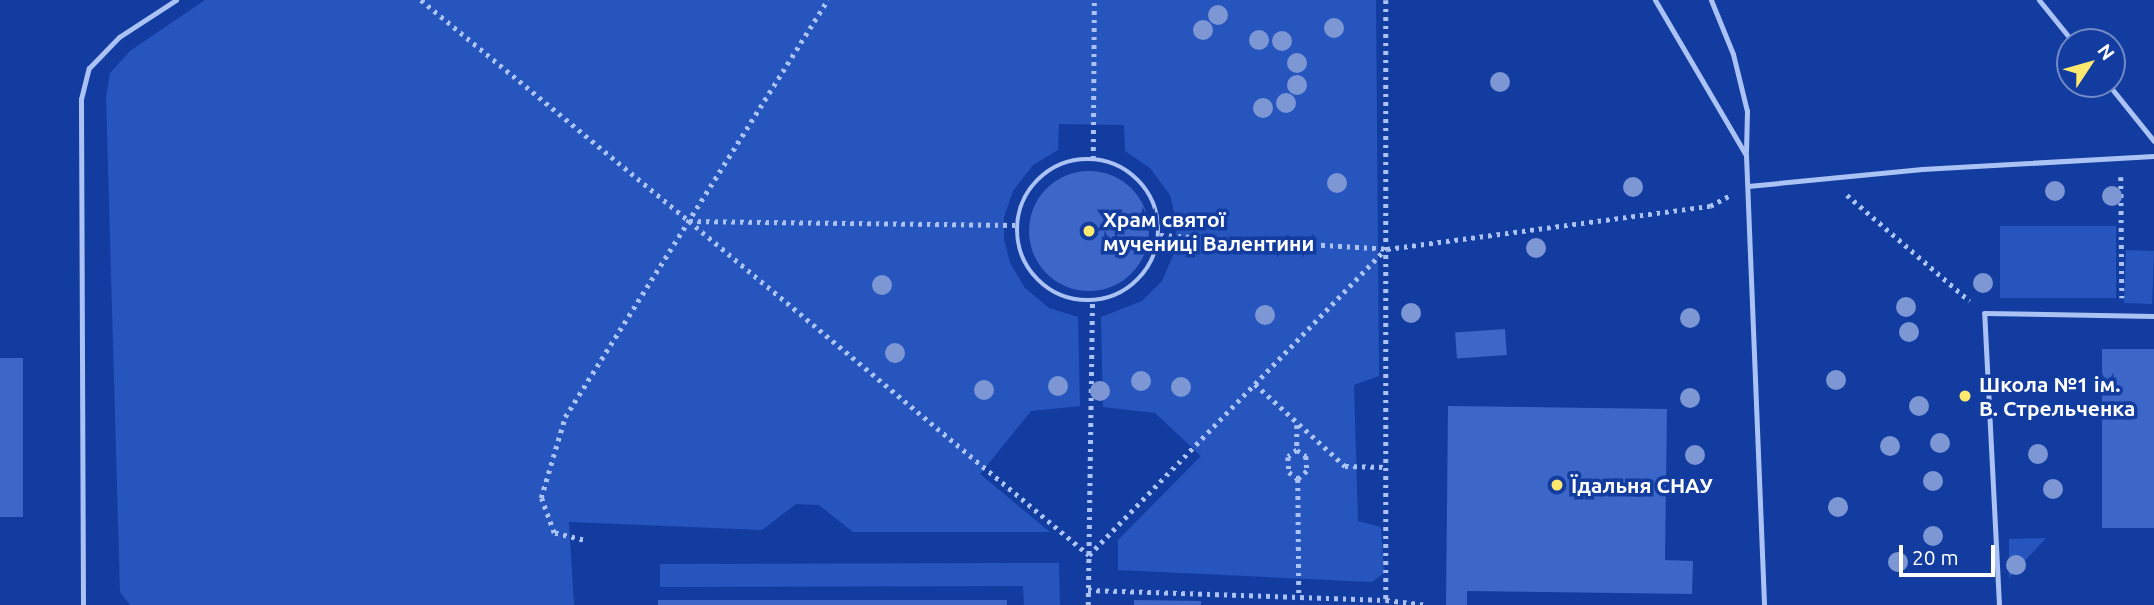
<!DOCTYPE html>
<meta charset="utf-8">
<style>
body{margin:0}
#map{position:relative;width:2154px;height:605px;overflow:hidden;background:#133ca0;font-family:Ubuntu,sans-serif}
div>[style]{position:absolute}
.green>*{inset:0;background:#2655be;transform-origin:0 0}
.building>*{inset:0;background:#3c66c7;transform-origin:0 0}
.round{border-radius:50%}
.path>*{height:4.5px;margin-top:-2.25px;transform-origin:0;background:repeating-linear-gradient(90deg,#abc2f4 0 3.5px,transparent 0 8.5px)}
.path>.ring{margin:-2.25px;padding:0;box-sizing:content-box;background:none;border:4.5px solid #abc2f4;border-radius:50%}
.lane>*{height:5px;margin:-2.5px;padding:0 2.5px;transform-origin:2.5px;border-radius:2.5px;background:#abc2f4}
.trees>*{width:20px;height:20px;margin:-10px;border-radius:50%;background:#7d97d4}
.dots>*{width:19px;height:19px;translate:-50% -50%;box-sizing:border-box;border:4px solid #133ca0;border-radius:50%}
span{translate:-50% -50%;white-space:nowrap;text-align:center;line-height:1.15;-webkit-text-stroke:7px #133ca0;paint-order:stroke}
.poi-label{font-size:21px;color:#fff;font-weight:700}
.left{translate:0 -50%;text-align:left}
.north{position:absolute;left:2056px;top:28px;width:70px;height:70px;box-sizing:border-box;background:#133ca0;border:2px solid #718ac6;border-radius:50%;rotate:54deg;font-size:19px;font-weight:700;line-height:28px;text-align:center;color:#fff}
.north::after{content:'';display:block;margin:auto;width:24px;height:32px;background:#ffea6f;clip-path:polygon(50% 0,100% 100%,50% 72%,0 100%)}
.scale{position:absolute;left:1899px;top:545px;width:96px;height:32px;box-sizing:border-box;border:4px solid #fff;border-top:0;padding-left:9px;font-size:21px;line-height:24px;white-space:nowrap;color:#fff;-webkit-text-stroke:5px #133ca0;paint-order:stroke}
</style>
<div id="map">
<div class="green">
<i style="clip-path:polygon(205px 0,1376px 0,1379px 376px,1354px 385px,1358px 521px,1381px 527px,1384px 573px,1372px 582px,1118px 570px,1118px 540px,1201px 456px,1155px 413px,1103px 407px,1101px 317px,1142px 301px,1162px 281px,1175px 251px,1177px 224px,1170px 195px,1150px 168px,1125px 151px,1124px 125px,1059px 124px,1058px 150px,1033px 165px,1013px 191px,1004px 217px,1004px 239px,1010px 263px,1025px 288px,1049px 308px,1078px 317px,1080px 406px,1031px 411px,980px 474px,1050px 532px,853px 532px,819px 505px,796px 504px,762px 530px,569px 522px,574px 605px,130px 605px,120px 592px,106px 97px,110px 73px,130px 51px)"></i>
<i style="left:2116px;top:226px;width:72px;height:116px;rotate:90deg"></i>
<i style="left:2126px;top:250px;width:28px;height:53px;rotate:2deg"></i>
<i style="clip-path:polygon(2046px 538px,2009px 578px,2009px 539px)"></i>
<i style="clip-path:polygon(1059px 563px,1060px 605px,1024px 605px,1023px 586px,660px 587px,660px 564px)"></i>
</div>
<div class="building">
<i class="round" style="left:1029px;top:171px;width:120px;height:120px"></i>
<i style="left:1505px;top:329px;width:26px;height:50px;rotate:86deg"></i>
<i style="left:2154px;top:349px;width:179px;height:52px;rotate:90deg"></i>
<i style="left:0;top:358px;width:23px;height:159px"></i>
<i style="clip-path:polygon(1448px 406px,1667px 409px,1665px 560px,1693px 561px,1692px 594px,1467px 591px,1467px 605px,1446px 605px)"></i>
<i style="left:658px;top:600px;width:349px;height:5px"></i>
<i style="clip-path:polygon(1134px 600px,1201px 601px,1201px 605px,1134px 605px)"></i>
</div>
<div class="path">
<i style="left:421px;top:0;width:347px;rotate:39.5deg"></i>
<i style="left:689px;top:221px;width:328px;rotate:0.7deg"></i>
<i style="left:1386px;top:0;width:600px;rotate:90deg"></i>
<i style="left:1386px;top:600px;width:39px;rotate:7deg"></i>
<i class="ring" style="left:1017px;top:159px;width:137.5px;height:137.5px"></i>
<i style="left:1093px;top:159px;width:159px;rotate:-89.6deg"></i>
<i style="left:2121px;top:177px;width:121px;rotate:89.5deg"></i>
<i style="left:1847px;top:195px;width:162px;rotate:40.8deg"></i>
<i style="left:689px;top:221px;width:521px;rotate:39.86deg"></i>
<i style="left:1160px;top:235px;width:227px;rotate:3.5deg"></i>
<i style="left:1387px;top:249px;width:326px;rotate:-7.6deg"></i>
<i style="left:1710px;top:206px;width:21px;rotate:-28deg"></i>
<i style="left:1255px;top:384px;width:122px;rotate:42.3deg"></i>
<i style="left:1345px;top:466px;width:42px;rotate:1.4deg"></i>
<i style="left:1297px;top:425px;width:25px;rotate:90deg"></i>
<i style="left:1297px;top:450px;width:11px;rotate:142deg"></i>
<i style="left:1288px;top:457px;width:15px;rotate:86deg"></i>
<i style="left:1289px;top:472px;width:11px;rotate:38deg"></i>
<i style="left:1298px;top:479px;width:118px;rotate:89.5deg"></i>
<i style="left:1297px;top:450px;width:11px;rotate:34deg"></i>
<i style="left:1306px;top:456px;width:15px;rotate:86deg"></i>
<i style="left:1307px;top:471px;width:12px;rotate:138deg"></i>
<i style="left:583px;top:540px;width:30px;rotate:-166deg"></i>
<i style="left:554px;top:533px;width:37px;rotate:-110deg"></i>
<i style="left:541px;top:498px;width:84px;rotate:-73.5deg"></i>
<i style="left:565px;top:417px;width:493px;rotate:-57.8deg"></i>
<i style="left:1089px;top:555px;width:426px;rotate:-45.9deg"></i>
<i style="left:1088px;top:590px;width:298px;rotate:1.9deg"></i>
<i style="left:1088px;top:605px;width:304px;rotate:-89.2deg"></i>
</div>
<div class="lane">
<i style="left:1655px;top:0;width:180px;rotate:59.6deg"></i>
<i style="left:1746px;top:155px;width:450px;rotate:87.7deg"></i>
<i style="left:1711px;top:0;width:58px;rotate:67.8deg"></i>
<i style="left:1733px;top:54px;width:59px;rotate:76.2deg"></i>
<i style="left:1747px;top:111px;width:41px;rotate:91.4deg"></i>
<i style="left:2039px;top:0;width:54px;rotate:51deg"></i>
<i style="left:2108px;top:84px;width:73px;rotate:51.1deg"></i>
<i style="left:1748px;top:186px;width:175px;rotate:-5.6deg"></i>
<i style="left:1922px;top:169px;width:232px;rotate:-3.2deg"></i>
<i style="left:83px;top:605px;width:506px;rotate:-90.23deg"></i>
<i style="left:81px;top:99px;width:32px;rotate:-76deg"></i>
<i style="left:89px;top:68px;width:43px;rotate:-45.9deg"></i>
<i style="left:119px;top:37px;width:68px;rotate:-33deg"></i>
<i style="left:1999px;top:605px;width:292px;rotate:-92.9deg"></i>
<i style="left:1984px;top:313px;width:170px;rotate:1deg"></i>
</div>
<div class="trees">
<i style="left:1218px;top:15px"></i>
<i style="left:1334px;top:28px"></i>
<i style="left:1203px;top:30px"></i>
<i style="left:1259px;top:40px"></i>
<i style="left:1282px;top:41px"></i>
<i style="left:1297px;top:63px"></i>
<i style="left:1500px;top:82px"></i>
<i style="left:1297px;top:85px"></i>
<i style="left:1286px;top:103px"></i>
<i style="left:1263px;top:108px"></i>
<i style="left:1337px;top:183px"></i>
<i style="left:1633px;top:187px"></i>
<i style="left:2055px;top:191px"></i>
<i style="left:2112px;top:196px"></i>
<i style="left:1536px;top:248px"></i>
<i style="left:1983px;top:283px"></i>
<i style="left:882px;top:285px"></i>
<i style="left:1906px;top:307px"></i>
<i style="left:1411px;top:313px"></i>
<i style="left:1265px;top:315px"></i>
<i style="left:1690px;top:318px"></i>
<i style="left:1909px;top:332px"></i>
<i style="left:895px;top:353px"></i>
<i style="left:1836px;top:380px"></i>
<i style="left:1141px;top:381px"></i>
<i style="left:1058px;top:386px"></i>
<i style="left:1181px;top:387px"></i>
<i style="left:984px;top:390px"></i>
<i style="left:1100px;top:391px"></i>
<i style="left:1690px;top:398px"></i>
<i style="left:1919px;top:406px"></i>
<i style="left:1940px;top:443px"></i>
<i style="left:1890px;top:446px"></i>
<i style="left:2038px;top:454px"></i>
<i style="left:1695px;top:455px"></i>
<i style="left:1933px;top:481px"></i>
<i style="left:2053px;top:489px"></i>
<i style="left:1838px;top:507px"></i>
<i style="left:1933px;top:536px"></i>
<i style="left:1898px;top:562px"></i>
<i style="left:2016px;top:565px"></i>
</div>
<div class="dots">
<i style="left:1089px;top:231px;background:#ffea6f"></i>
<i style="left:1965px;top:396px;background:#ffea6f"></i>
<i style="left:1557px;top:485px;background:#ffea6f"></i>
</div>
<div class="poi-label">
<span class="left" style="left:1103px;top:231px">Храм святої<br>мучениці Валентини</span>
<span class="left" style="left:1979px;top:396px">Школа №1 ім.<br>В. Стрельченка</span>
<span class="left" style="left:1571px;top:485px">Їдальня СНАУ</span>
</div>
<div class="north">N</div>
<div class="scale">20 m</div>
</div>
